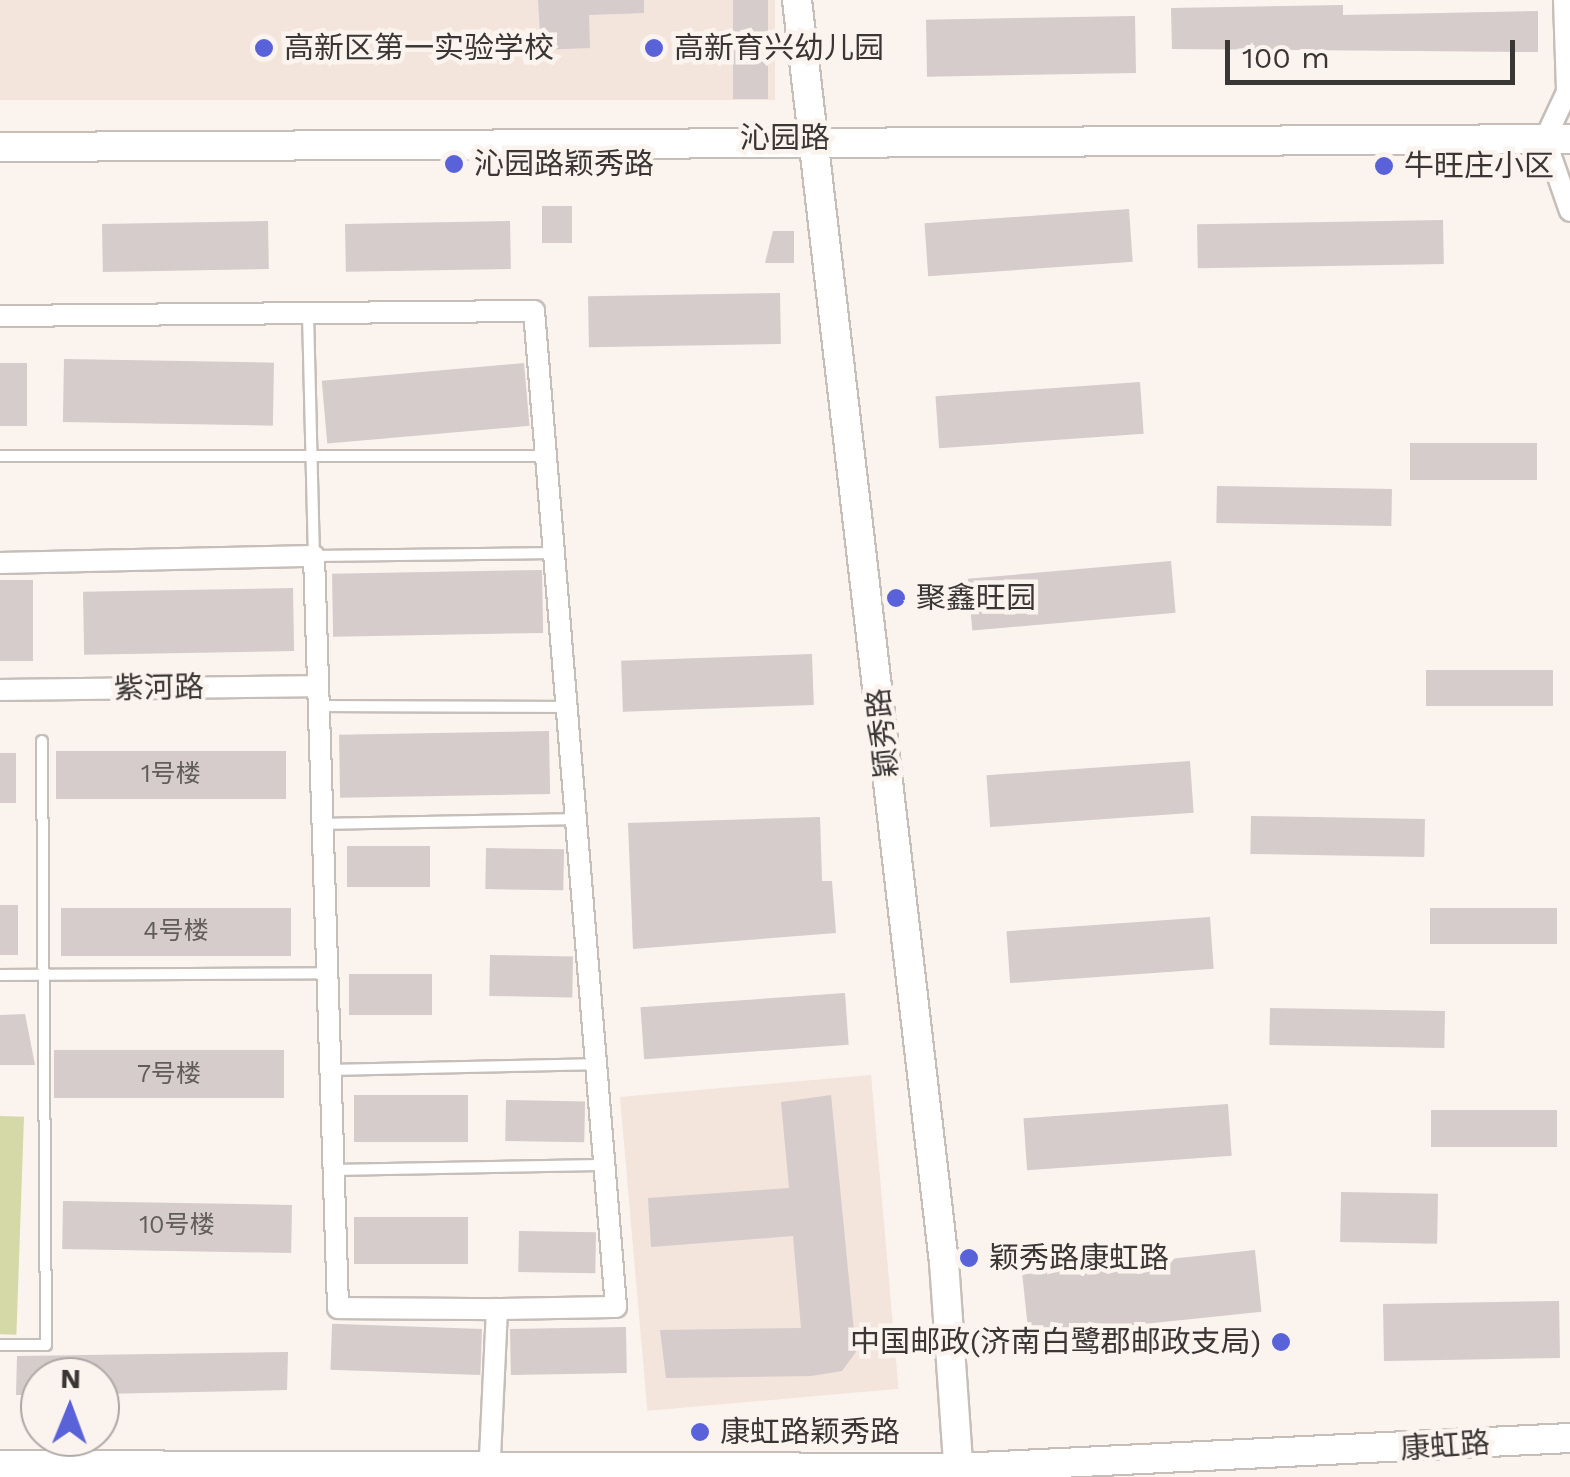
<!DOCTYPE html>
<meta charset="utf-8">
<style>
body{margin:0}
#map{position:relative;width:1570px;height:1477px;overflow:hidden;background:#faf3ee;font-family:"Work Sans","Noto Sans SC",sans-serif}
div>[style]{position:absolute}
.built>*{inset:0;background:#f3e4dc;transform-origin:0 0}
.green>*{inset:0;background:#d5d8a7;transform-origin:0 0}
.building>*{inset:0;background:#d5cccb;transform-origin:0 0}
.roads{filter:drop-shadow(2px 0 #c5beb9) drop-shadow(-2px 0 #c5beb9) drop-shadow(0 2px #c5beb9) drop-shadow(0 -2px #c5beb9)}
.lane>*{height:10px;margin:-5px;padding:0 5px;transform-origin:5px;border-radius:5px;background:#fff}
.street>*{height:20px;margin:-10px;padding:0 10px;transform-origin:10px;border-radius:10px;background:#fff}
.secondary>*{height:28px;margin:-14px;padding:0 14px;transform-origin:14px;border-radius:14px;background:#fff}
.dots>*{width:28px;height:28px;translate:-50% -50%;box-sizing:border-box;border:5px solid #faf3ee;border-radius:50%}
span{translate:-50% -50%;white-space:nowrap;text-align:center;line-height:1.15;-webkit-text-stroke:9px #faf3ee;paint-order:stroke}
.number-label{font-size:25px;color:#605c5a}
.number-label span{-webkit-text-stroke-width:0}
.poi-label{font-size:30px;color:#393635}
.left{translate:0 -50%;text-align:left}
.right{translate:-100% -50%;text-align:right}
.street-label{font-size:30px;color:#393635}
.north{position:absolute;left:20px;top:1357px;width:100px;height:100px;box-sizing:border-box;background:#faf3ee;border:2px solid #ada7a4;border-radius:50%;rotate:1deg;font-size:28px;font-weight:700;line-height:40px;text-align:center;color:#393635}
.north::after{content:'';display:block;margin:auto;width:35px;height:45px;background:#5a62da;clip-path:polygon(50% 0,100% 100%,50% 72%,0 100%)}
.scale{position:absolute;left:1225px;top:40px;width:290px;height:45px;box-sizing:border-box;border:5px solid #393635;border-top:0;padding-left:12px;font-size:30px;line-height:35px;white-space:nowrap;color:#393635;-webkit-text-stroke:8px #faf3ee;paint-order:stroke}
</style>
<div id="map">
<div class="built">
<i style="left:0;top:0;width:775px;height:100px"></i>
<i style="left:871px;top:1075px;width:315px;height:252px;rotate:85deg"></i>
</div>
<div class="green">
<i style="left:0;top:1116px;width:24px;height:218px;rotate:2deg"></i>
</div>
<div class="building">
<i style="clip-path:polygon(538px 0,644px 0,644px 13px,589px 15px,590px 48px,541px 50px)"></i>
<i style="left:733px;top:0;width:35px;height:99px"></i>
<i style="clip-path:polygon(1343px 5px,1343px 15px,1538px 11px,1538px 52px,1172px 49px,1171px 8px)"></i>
<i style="left:1135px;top:16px;width:57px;height:209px;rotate:89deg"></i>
<i style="left:542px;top:206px;width:30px;height:37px"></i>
<i style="left:1129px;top:209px;width:53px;height:205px;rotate:86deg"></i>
<i style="left:1443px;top:220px;width:44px;height:246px;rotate:89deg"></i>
<i style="left:268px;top:221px;width:48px;height:166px;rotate:89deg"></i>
<i style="left:510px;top:221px;width:48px;height:165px;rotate:89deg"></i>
<i style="clip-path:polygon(773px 231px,794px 231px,794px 263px,765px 263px)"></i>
<i style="left:780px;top:293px;width:51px;height:192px;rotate:89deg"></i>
<i style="left:64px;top:359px;width:210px;height:63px;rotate:1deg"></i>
<i style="left:0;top:363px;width:27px;height:63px"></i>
<i style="left:524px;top:363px;width:63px;height:203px;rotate:85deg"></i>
<i style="left:1140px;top:382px;width:52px;height:205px;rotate:86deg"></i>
<i style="left:1410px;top:443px;width:127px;height:37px"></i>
<i style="left:1217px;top:486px;width:175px;height:37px;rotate:1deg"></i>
<i style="left:1171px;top:561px;width:52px;height:204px;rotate:85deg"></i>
<i style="left:542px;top:570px;width:63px;height:210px;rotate:89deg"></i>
<i style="left:0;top:580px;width:33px;height:81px"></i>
<i style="left:293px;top:588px;width:63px;height:210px;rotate:89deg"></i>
<i style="left:812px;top:654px;width:51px;height:191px;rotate:88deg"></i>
<i style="left:1426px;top:670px;width:127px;height:36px"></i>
<i style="left:549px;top:731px;width:63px;height:210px;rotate:89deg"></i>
<i style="left:56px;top:751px;width:230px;height:48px"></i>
<i style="left:0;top:753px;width:16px;height:50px"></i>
<i style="left:1190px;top:761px;width:52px;height:204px;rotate:86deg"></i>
<i style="left:1251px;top:816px;width:174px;height:38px;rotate:1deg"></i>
<i style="clip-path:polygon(820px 817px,822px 881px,832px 881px,836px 933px,633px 949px,628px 823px)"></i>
<i style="left:347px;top:846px;width:83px;height:41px"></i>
<i style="left:486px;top:848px;width:78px;height:41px;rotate:1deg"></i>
<i style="left:0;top:905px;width:18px;height:50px"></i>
<i style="left:61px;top:908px;width:230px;height:48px"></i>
<i style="left:1430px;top:908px;width:127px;height:36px"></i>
<i style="left:1210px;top:917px;width:52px;height:204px;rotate:86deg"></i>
<i style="left:490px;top:955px;width:83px;height:41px;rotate:1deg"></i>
<i style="left:349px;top:974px;width:83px;height:41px"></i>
<i style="left:845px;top:993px;width:52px;height:205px;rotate:86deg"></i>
<i style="left:1270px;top:1008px;width:175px;height:37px;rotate:1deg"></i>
<i style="clip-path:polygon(25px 1014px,35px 1065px,0 1065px,0 1015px)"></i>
<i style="left:54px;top:1050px;width:230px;height:48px"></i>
<i style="left:468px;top:1095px;width:47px;height:114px;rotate:90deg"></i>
<i style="clip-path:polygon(831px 1095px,856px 1352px,842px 1371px,811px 1376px,666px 1378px,660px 1330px,801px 1328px,793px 1236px,651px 1247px,648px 1198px,789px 1188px,781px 1102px)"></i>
<i style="left:506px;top:1100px;width:79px;height:41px;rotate:1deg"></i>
<i style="left:1228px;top:1104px;width:52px;height:205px;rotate:86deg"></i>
<i style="left:1431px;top:1110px;width:126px;height:37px"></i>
<i style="left:1341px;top:1192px;width:97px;height:50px;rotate:1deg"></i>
<i style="left:63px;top:1201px;width:229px;height:48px;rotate:1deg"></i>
<i style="left:468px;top:1217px;width:47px;height:114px;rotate:90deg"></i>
<i style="left:519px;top:1231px;width:77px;height:41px;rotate:1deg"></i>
<i style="left:1255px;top:1250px;width:62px;height:234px;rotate:84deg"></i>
<i style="left:1559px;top:1301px;width:57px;height:176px;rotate:89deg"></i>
<i style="left:626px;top:1327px;width:46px;height:116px;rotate:89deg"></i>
<i style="left:482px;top:1329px;width:46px;height:150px;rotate:92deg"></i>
<i style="clip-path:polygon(288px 1352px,287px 1390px,100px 1394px,100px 1377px,40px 1377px,40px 1395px,16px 1395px,17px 1356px)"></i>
</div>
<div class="roads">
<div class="lane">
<i style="left:308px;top:313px;width:243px;rotate:88.6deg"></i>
<i style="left:314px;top:556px;width:240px;rotate:-0.7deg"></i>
<i style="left:0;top:456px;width:546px"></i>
<i style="left:319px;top:706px;width:247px;rotate:0.2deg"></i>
<i style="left:323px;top:824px;width:253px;rotate:-1.1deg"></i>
<i style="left:0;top:975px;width:328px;rotate:-0.3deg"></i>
<i style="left:334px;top:1070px;width:264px;rotate:-1.3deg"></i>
<i style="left:338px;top:1170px;width:269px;rotate:-1.1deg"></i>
<i style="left:0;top:1345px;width:46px"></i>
<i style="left:46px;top:1345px;width:604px;rotate:-90.38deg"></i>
</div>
<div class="street">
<i style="left:1564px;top:0;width:92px;rotate:88.1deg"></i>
<i style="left:1567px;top:92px;width:52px;rotate:115.1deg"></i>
<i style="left:1545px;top:139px;width:76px;rotate:70.9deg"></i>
<i style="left:0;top:316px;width:534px;rotate:-0.54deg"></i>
<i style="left:534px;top:311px;width:999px;rotate:85.29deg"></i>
<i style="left:616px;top:1307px;width:119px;rotate:179deg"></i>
<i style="left:0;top:563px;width:314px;rotate:-1.3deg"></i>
<i style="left:314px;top:556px;width:752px;rotate:88.17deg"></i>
<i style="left:338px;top:1308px;width:159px;rotate:0.4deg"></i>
<i style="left:497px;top:1309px;width:168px;rotate:92.7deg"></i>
<i style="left:0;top:690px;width:318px;rotate:-0.7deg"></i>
</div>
<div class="secondary">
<i style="left:797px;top:0;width:1271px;rotate:83.36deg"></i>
<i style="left:944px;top:1262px;width:216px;rotate:86deg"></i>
<i style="left:0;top:147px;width:1570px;rotate:-0.29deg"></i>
<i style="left:0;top:1465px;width:959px;rotate:0.18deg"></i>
<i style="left:959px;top:1468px;width:612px;rotate:-2.81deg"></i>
</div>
</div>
<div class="dots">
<i style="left:264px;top:48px;background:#5a62da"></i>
<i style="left:654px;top:48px;background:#5a62da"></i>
<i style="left:454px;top:164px;background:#5a62da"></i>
<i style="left:1384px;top:166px;background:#5a62da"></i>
<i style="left:896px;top:598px;background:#5a62da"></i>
<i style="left:969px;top:1258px;background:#5a62da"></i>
<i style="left:1281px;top:1342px;background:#5a62da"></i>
<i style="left:700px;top:1432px;background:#5a62da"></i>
</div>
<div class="number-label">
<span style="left:171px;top:774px">1号楼</span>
<span style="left:176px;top:931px">4号楼</span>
<span style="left:169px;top:1074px">7号楼</span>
<span style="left:177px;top:1225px">10号楼</span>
</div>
<div class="poi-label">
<span class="left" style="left:284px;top:48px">高新区第一实验学校</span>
<span class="left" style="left:674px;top:48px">高新育兴幼儿园</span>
<span class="left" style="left:474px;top:164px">沁园路颖秀路</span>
<span class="left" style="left:1404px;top:166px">牛旺庄小区</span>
<span class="left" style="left:916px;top:598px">聚鑫旺园</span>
<span class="left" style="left:989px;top:1258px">颖秀路康虹路</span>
<span class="right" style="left:1261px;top:1342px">中国邮政(济南白鹭郡邮政支局)</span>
<span class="left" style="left:720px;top:1432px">康虹路颖秀路</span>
</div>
<div class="street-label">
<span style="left:785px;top:138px">沁园路</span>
<span style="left:159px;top:688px;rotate:-1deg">紫河路</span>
<span style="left:883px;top:733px;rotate:-96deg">颖秀路</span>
<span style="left:1445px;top:1446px;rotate:-4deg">康虹路</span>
</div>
<div class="north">N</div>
<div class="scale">100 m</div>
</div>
